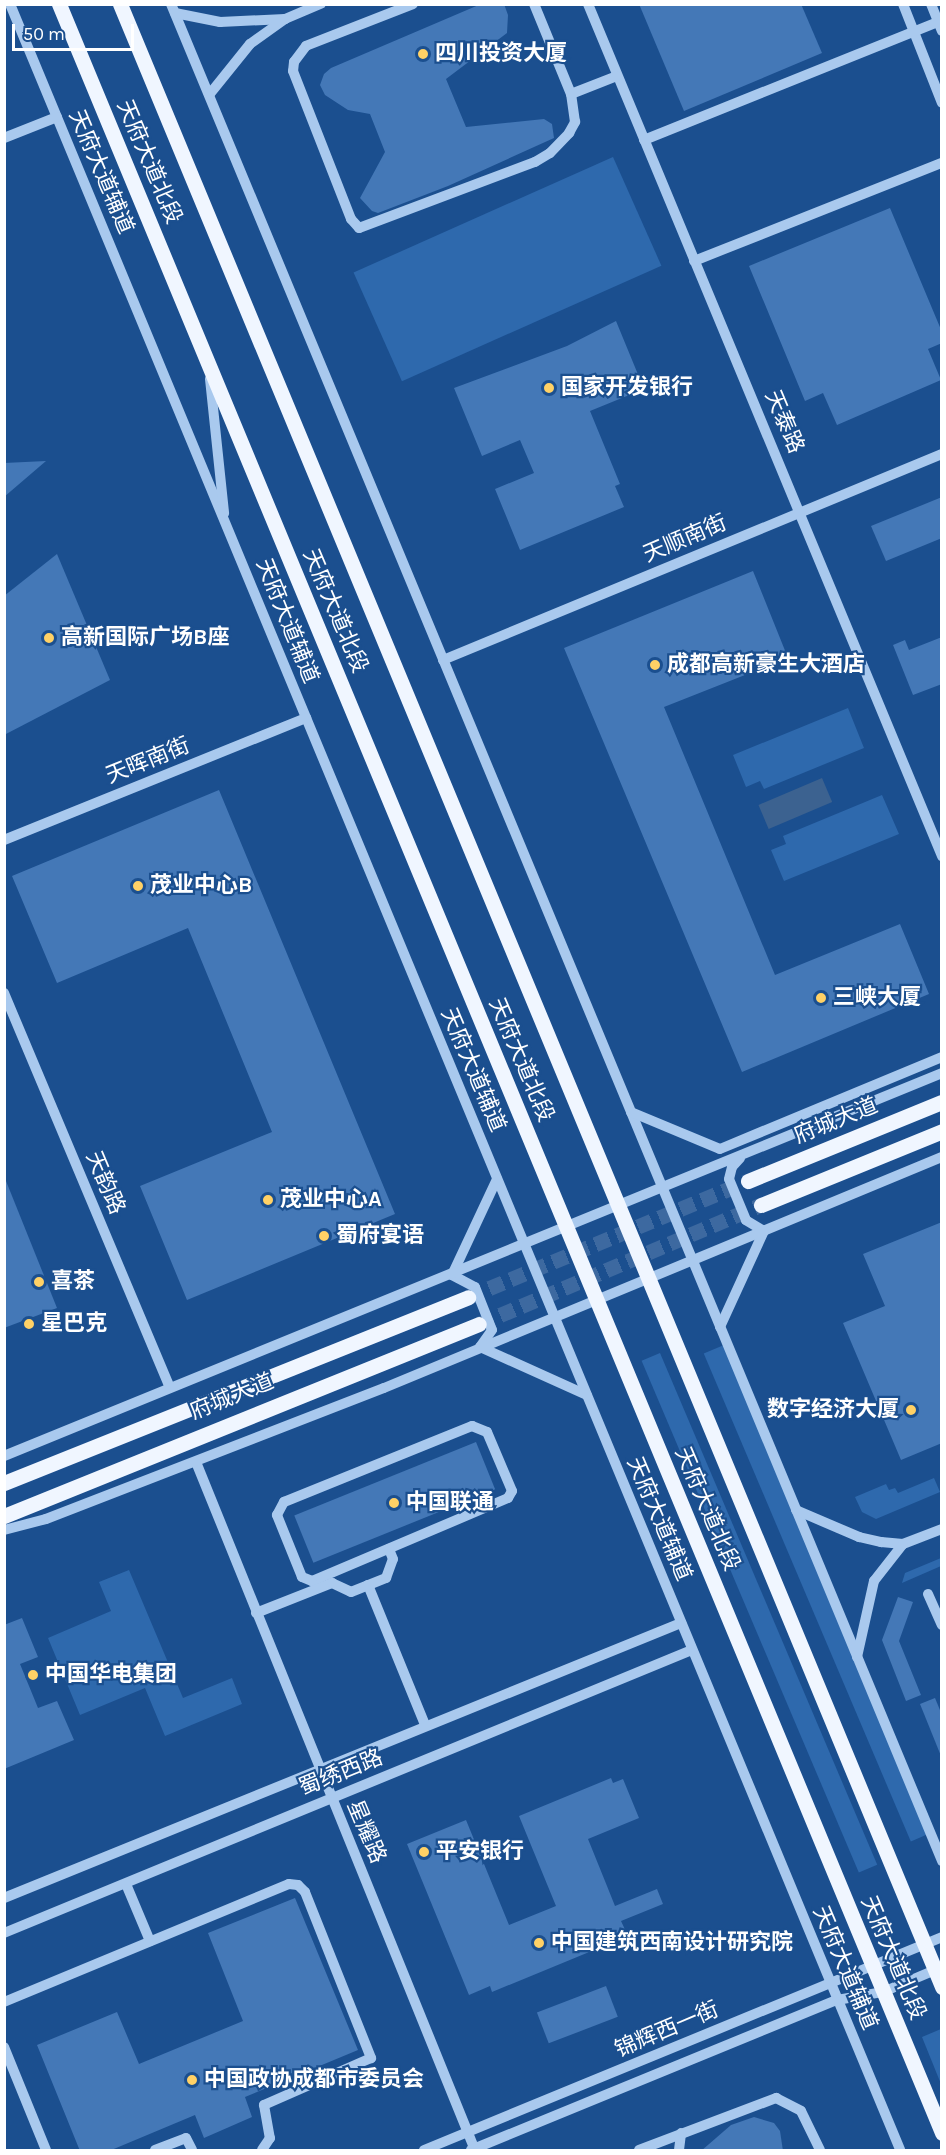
<!DOCTYPE html>
<meta charset="utf-8">
<style>
body{margin:0}
#map{position:relative;width:946px;height:2155px;overflow:hidden;background:#1b4f8f;font-family:Karla,"Noto Sans SC",sans-serif}
div>[style]{position:absolute}
.green>*{inset:0;background:#2e69ad;transform-origin:0 0}
.water>*{inset:0;background:#3c6290;transform-origin:0 0}
.building>*{inset:0;background:#4478b7;transform-origin:0 0}
.major-tunnel>*{height:15px;margin-top:-7.5px;transform-origin:0;background:repeating-linear-gradient(90deg,#3d69a0 0 15px,transparent 0 23px)}
.minor>*{height:10px;margin:-5px;padding:0 5px;transform-origin:5px;border-radius:5px;background:#a9c9ee}
.major>*{height:15px;margin:-7.5px;padding:0 7.5px;transform-origin:7.5px;border-radius:7.5px;background:#f0f6ff}
.dots>*{width:16px;height:16px;translate:-50% -50%;box-sizing:border-box;border:3px solid #1b4f8f;border-radius:50%}
span{translate:-50% -50%;white-space:nowrap;text-align:center;line-height:1.15;-webkit-text-stroke:4.5px #1b4f8f;paint-order:stroke}
.poi-label{font-size:22px;color:#fff;font-weight:700}
.left{translate:0 -50%;text-align:left}
.right{translate:-100% -50%;text-align:right}
.street-label{font-size:22px;color:#fff}
.frame{position:absolute;inset:0;border:6px solid #fff;pointer-events:none}
.scale{position:absolute;left:12px;top:24px;width:122px;height:27px;box-sizing:border-box;border:3px solid #fff;border-top:0;padding-left:8px;font-size:18px;line-height:21px;white-space:nowrap;color:#fff;-webkit-text-stroke:4px #1b4f8f;paint-order:stroke}
</style>
<div id="map">
<div class="green">
<i style="left:613px;top:157px;width:119px;height:284px;rotate:66deg"></i>
<i style="clip-path:polygon(848px 708px,864px 748px,764px 789px,760px 781px,746px 787px,733px 755px)"></i>
<i style="clip-path:polygon(882px 795px,899px 834px,784px 881px,771px 850px,786px 844px,783px 836px)"></i>
<i style="left:724px;top:1345px;width:530px;height:22px;rotate:67deg"></i>
<i style="left:660px;top:1353px;width:556px;height:20px;rotate:67deg"></i>
<i style="clip-path:polygon(934px 1478px,940px 1492px,876px 1519px,862px 1512px,855px 1497px,886px 1484px,889px 1490px,895px 1488px,898px 1493px)"></i>
<i style="clip-path:polygon(941px 1558px,941px 1566px,902px 1583px,905px 1573px)"></i>
<i style="clip-path:polygon(129px 1570px,183px 1698px,232px 1678px,242px 1704px,165px 1736px,145px 1688px,80px 1715px,48px 1638px,111px 1611px,99px 1582px)"></i>
<i style="clip-path:polygon(941px 2029px,941px 2084px,922px 2037px)"></i>
</div>
<div class="water">
<i style="left:822px;top:778px;width:26px;height:69px;rotate:67deg"></i>
</div>
<div class="building">
<i style="clip-path:polygon(481px 4px,504px 4px,508px 15px,507px 33px,446px 79px,466px 127px,544px 119px,552px 124px,554px 138px,448px 186px,378px 213px,372px 211px,360px 198px,385px 152px,370px 114px,348px 110px,325px 95px,320px 85px,324px 74px,331px 68px)"></i>
<i style="clip-path:polygon(639px 4px,801px 4px,822px 53px,684px 111px)"></i>
<i style="clip-path:polygon(890px 208px,942px 332px,942px 343px,928px 349px,941px 380px,837px 425px,823px 393px,805px 401px,749px 266px)"></i>
<i style="clip-path:polygon(616px 321px,644px 389px,590px 411px,620px 484px,615px 486px,624px 507px,520px 550px,495px 489px,534px 473px,520px 440px,482px 456px,454px 388px,567px 346px)"></i>
<i style="clip-path:polygon(46px 461px,4px 497px,4px 463px)"></i>
<i style="clip-path:polygon(942px 497px,942px 538px,886px 561px,871px 526px)"></i>
<i style="clip-path:polygon(57px 554px,110px 680px,4px 735px,4px 596px)"></i>
<i style="clip-path:polygon(753px 571px,788px 658px,664px 707px,775px 975px,900px 924px,929px 994px,742px 1072px,564px 648px)"></i>
<i style="clip-path:polygon(942px 637px,942px 684px,913px 695px,893px 645px,905px 640px,909px 650px)"></i>
<i style="clip-path:polygon(219px 790px,395px 1214px,187px 1300px,140px 1186px,272px 1132px,188px 928px,57px 983px,12px 876px)"></i>
<i style="clip-path:polygon(4px 1176px,57px 1308px,4px 1328px)"></i>
<i style="clip-path:polygon(942px 1222px,942px 1443px,901px 1460px,843px 1323px,885px 1306px,863px 1254px)"></i>
<i style="left:476px;top:1442px;width:51px;height:196px;rotate:68deg"></i>
<i style="clip-path:polygon(898px 1597px,913px 1602px,899px 1641px,921px 1695px,906px 1701px,882px 1640px)"></i>
<i style="clip-path:polygon(22px 1618px,38px 1657px,20px 1664px,38px 1708px,57px 1701px,74px 1740px,4px 1769px,4px 1625px)"></i>
<i style="clip-path:polygon(935px 1698px,942px 1715px,941px 1756px,920px 1704px)"></i>
<i style="clip-path:polygon(611px 1778px,613px 1783px,623px 1779px,639px 1818px,588px 1839px,607px 1886px,615px 1906px,657px 1889px,663px 1904px,621px 1921px,628px 1936px,492px 1992px,490px 1986px,469px 1995px,407px 1844px,466px 1820px,509px 1925px,556px 1906px,519px 1816px)"></i>
<i style="clip-path:polygon(295px 1898px,358px 2050px,245px 2097px,252px 2117px,204px 2138px,195px 2115px,109px 2151px,80px 2151px,37px 2045px,117px 2012px,139px 2064px,243px 2021px,208px 1933px)"></i>
<i style="left:606px;top:1986px;width:33px;height:74px;rotate:69deg"></i>
<i style="clip-path:polygon(754px 2117px,774px 2123px,780px 2131px,783px 2151px,701px 2151px,731px 2125px)"></i>
</div>
<div class="major-tunnel">
<i style="left:468px;top:1297px;width:303px;rotate:-22.5deg"></i>
<i style="left:479px;top:1324px;width:306px;rotate:-22.9deg"></i>
</div>
<div class="minor">
<i style="left:10px;top:4px;width:2323px;rotate:67.47deg"></i>
<i style="left:171px;top:4px;width:2011px;rotate:67.45deg"></i>
<i style="left:413px;top:4px;width:115px;rotate:158.6deg"></i>
<i style="left:306px;top:46px;width:20px;rotate:127deg"></i>
<i style="left:294px;top:62px;width:9px;rotate:96deg"></i>
<i style="left:293px;top:71px;width:159px;rotate:68.6deg"></i>
<i style="left:351px;top:219px;width:12px;rotate:48deg"></i>
<i style="left:359px;top:228px;width:188px;rotate:-20.6deg"></i>
<i style="left:535px;top:162px;width:17px;rotate:-31deg"></i>
<i style="left:550px;top:153px;width:28px;rotate:-46deg"></i>
<i style="left:569px;top:133px;width:13px;rotate:-61deg"></i>
<i style="left:575px;top:122px;width:28px;rotate:-98deg"></i>
<i style="left:571px;top:94px;width:97px;rotate:-112.3deg"></i>
<i style="left:588px;top:4px;width:923px;rotate:67.44deg"></i>
<i style="left:903px;top:4px;width:106px;rotate:68.5deg"></i>
<i style="left:931px;top:4px;width:29px;rotate:68deg"></i>
<i style="left:175px;top:13px;width:46px;rotate:11.3deg"></i>
<i style="left:220px;top:22px;width:65px;rotate:-2.6deg"></i>
<i style="left:285px;top:19px;width:43px;rotate:144.5deg"></i>
<i style="left:250px;top:44px;width:65px;rotate:128.8deg"></i>
<i style="left:285px;top:19px;width:39px;rotate:-23deg"></i>
<i style="left:571px;top:94px;width:49px;rotate:-21.4deg"></i>
<i style="left:4px;top:138px;width:57px;rotate:-21.6deg"></i>
<i style="left:644px;top:140px;width:321px;rotate:-21.9deg"></i>
<i style="left:694px;top:261px;width:267px;rotate:-21.6deg"></i>
<i style="left:210px;top:379px;width:135px;rotate:84deg"></i>
<i style="left:443px;top:660px;width:540px;rotate:-22.43deg"></i>
<i style="left:4px;top:840px;width:326px;rotate:-22deg"></i>
<i style="left:4px;top:993px;width:428px;rotate:67.2deg"></i>
<i style="left:631px;top:1112px;width:96px;rotate:22.6deg"></i>
<i style="left:720px;top:1149px;width:240px;rotate:-22.5deg"></i>
<i style="left:497px;top:1179px;width:106px;rotate:115.1deg"></i>
<i style="left:452px;top:1275px;width:26px;rotate:28deg"></i>
<i style="left:475px;top:1287px;width:46px;rotate:68.4deg"></i>
<i style="left:492px;top:1330px;width:21px;rotate:125deg"></i>
<i style="left:480px;top:1347px;width:117px;rotate:24.2deg"></i>
<i style="left:720px;top:1327px;width:106px;rotate:-65.4deg"></i>
<i style="left:764px;top:1231px;width:21px;rotate:-149deg"></i>
<i style="left:746px;top:1220px;width:44px;rotate:-112.5deg"></i>
<i style="left:729px;top:1179px;width:12px;rotate:-76deg"></i>
<i style="left:732px;top:1167px;width:12px;rotate:-48deg"></i>
<i style="left:472px;top:1426px;width:16px;rotate:22deg"></i>
<i style="left:487px;top:1432px;width:64px;rotate:67deg"></i>
<i style="left:512px;top:1491px;width:8px;rotate:120deg"></i>
<i style="left:508px;top:1498px;width:213px;rotate:157deg"></i>
<i style="left:312px;top:1581px;width:11px;rotate:-158deg"></i>
<i style="left:302px;top:1577px;width:67px;rotate:-112deg"></i>
<i style="left:277px;top:1515px;width:15px;rotate:-62deg"></i>
<i style="left:284px;top:1502px;width:203px;rotate:-22deg"></i>
<i style="left:4px;top:1456px;width:1013px;rotate:-22.21deg"></i>
<i style="left:196px;top:1462px;width:742px;rotate:67.93deg"></i>
<i style="left:796px;top:1510px;width:69px;rotate:23.2deg"></i>
<i style="left:859px;top:1537px;width:23px;rotate:13deg"></i>
<i style="left:881px;top:1542px;width:22px;rotate:5deg"></i>
<i style="left:903px;top:1544px;width:42px;rotate:-21deg"></i>
<i style="left:4px;top:1530px;width:43px;rotate:-14.7deg"></i>
<i style="left:46px;top:1519px;width:362px;rotate:-21.2deg"></i>
<i style="left:384px;top:1388px;width:604px;rotate:-22.49deg"></i>
<i style="left:368px;top:1585px;width:151px;rotate:67.8deg"></i>
<i style="left:928px;top:1594px;width:34px;rotate:66deg"></i>
<i style="left:256px;top:1613px;width:82px;rotate:-21.5deg"></i>
<i style="left:332px;top:1583px;width:21px;rotate:25deg"></i>
<i style="left:351px;top:1592px;width:38px;rotate:-22deg"></i>
<i style="left:386px;top:1578px;width:20px;rotate:-70deg"></i>
<i style="left:393px;top:1559px;width:11px;rotate:-112deg"></i>
<i style="left:857px;top:1657px;width:78px;rotate:-77.4deg"></i>
<i style="left:874px;top:1581px;width:47px;rotate:-51.9deg"></i>
<i style="left:126px;top:1884px;width:62px;rotate:67.2deg"></i>
<i style="left:4px;top:1898px;width:731px;rotate:-22.11deg"></i>
<i style="left:4px;top:1933px;width:744px;rotate:-22.36deg"></i>
<i style="left:4px;top:2002px;width:308px;rotate:-22.5deg"></i>
<i style="left:289px;top:1884px;width:9px;rotate:6deg"></i>
<i style="left:298px;top:1885px;width:10px;rotate:45deg"></i>
<i style="left:305px;top:1892px;width:179px;rotate:68.3deg"></i>
<i style="left:371px;top:2058px;width:117px;rotate:156.3deg"></i>
<i style="left:264px;top:2105px;width:34px;rotate:80deg"></i>
<i style="left:270px;top:2138px;width:14px;rotate:124deg"></i>
<i style="left:4px;top:2047px;width:111px;rotate:67.8deg"></i>
<i style="left:155px;top:2150px;width:33px;rotate:-21deg"></i>
<i style="left:186px;top:2138px;width:13px;rotate:63deg"></i>
<i style="left:424px;top:2150px;width:560px;rotate:-22.35deg"></i>
<i style="left:471px;top:2150px;width:396px;rotate:-22.3deg"></i>
<i style="left:837px;top:2000px;width:47px;rotate:-9.9deg"></i>
<i style="left:883px;top:1992px;width:62px;rotate:-22.8deg"></i>
<i style="left:639px;top:2150px;width:147px;rotate:-20.8deg"></i>
<i style="left:776px;top:2098px;width:28px;rotate:27deg"></i>
<i style="left:801px;top:2111px;width:43px;rotate:64deg"></i>
<i style="left:679px;top:2150px;width:17px;rotate:-83deg"></i>
</div>
<div class="major">
<i style="left:59px;top:4px;width:2305px;rotate:67.47deg"></i>
<i style="left:120px;top:4px;width:2147px;rotate:67.48deg"></i>
<i style="left:748px;top:1181px;width:209px;rotate:-22.2deg"></i>
<i style="left:761px;top:1205px;width:196px;rotate:-22.2deg"></i>
<i style="left:4px;top:1483px;width:500px;rotate:-21.8deg"></i>
<i style="left:4px;top:1516px;width:512px;rotate:-22.01deg"></i>
</div>
<div class="dots">
<i style="left:423px;top:54px;background:#ffd166"></i>
<i style="left:549px;top:388px;background:#ffd166"></i>
<i style="left:49px;top:638px;background:#ffd166"></i>
<i style="left:655px;top:665px;background:#ffd166"></i>
<i style="left:138px;top:886px;background:#ffd166"></i>
<i style="left:821px;top:998px;background:#ffd166"></i>
<i style="left:268px;top:1200px;background:#ffd166"></i>
<i style="left:324px;top:1236px;background:#ffd166"></i>
<i style="left:39px;top:1282px;background:#ffd166"></i>
<i style="left:29px;top:1324px;background:#ffd166"></i>
<i style="left:911px;top:1410px;background:#ffd166"></i>
<i style="left:394px;top:1503px;background:#ffd166"></i>
<i style="left:33px;top:1675px;background:#ffd166"></i>
<i style="left:424px;top:1852px;background:#ffd166"></i>
<i style="left:539px;top:1943px;background:#ffd166"></i>
<i style="left:192px;top:2080px;background:#ffd166"></i>
</div>
<div class="poi-label">
<span class="left" style="left:435px;top:54px">四川投资大厦</span>
<span class="left" style="left:561px;top:388px">国家开发银行</span>
<span class="left" style="left:61px;top:638px">高新国际广场B座</span>
<span class="left" style="left:667px;top:665px">成都高新豪生大酒店</span>
<span class="left" style="left:150px;top:886px">茂业中心B</span>
<span class="left" style="left:833px;top:998px">三峡大厦</span>
<span class="left" style="left:280px;top:1200px">茂业中心A</span>
<span class="left" style="left:336px;top:1236px">蜀府宴语</span>
<span class="left" style="left:51px;top:1282px">喜茶</span>
<span class="left" style="left:41px;top:1324px">星巴克</span>
<span class="right" style="left:899px;top:1410px">数字经济大厦</span>
<span class="left" style="left:406px;top:1503px">中国联通</span>
<span class="left" style="left:45px;top:1675px">中国华电集团</span>
<span class="left" style="left:436px;top:1852px">平安银行</span>
<span class="left" style="left:551px;top:1943px">中国建筑西南设计研究院</span>
<span class="left" style="left:204px;top:2080px">中国政协成都市委员会</span>
</div>
<div class="street-label">
<span style="left:149px;top:162px;rotate:67deg">天府大道北段</span>
<span style="left:101px;top:172px;rotate:67deg">天府大道辅道</span>
<span style="left:784px;top:422px;rotate:67deg">天泰路</span>
<span style="left:685px;top:539px;rotate:-23deg">天顺南街</span>
<span style="left:335px;top:611px;rotate:67deg">天府大道北段</span>
<span style="left:287px;top:621px;rotate:68deg">天府大道辅道</span>
<span style="left:148px;top:761px;rotate:-22deg">天晖南街</span>
<span style="left:521px;top:1060px;rotate:67deg">天府大道北段</span>
<span style="left:473px;top:1070px;rotate:67deg">天府大道辅道</span>
<span style="left:836px;top:1121px;rotate:-22deg">府城大道</span>
<span style="left:105px;top:1183px;rotate:67deg">天韵路</span>
<span style="left:232px;top:1397px;rotate:-22deg">府城大道</span>
<span style="left:707px;top:1509px;rotate:67deg">天府大道北段</span>
<span style="left:659px;top:1519px;rotate:67deg">天府大道辅道</span>
<span style="left:341px;top:1773px;rotate:-22deg">蜀绣西路</span>
<span style="left:366px;top:1832px;rotate:67deg">星耀路</span>
<span style="left:893px;top:1958px;rotate:67deg">天府大道北段</span>
<span style="left:845px;top:1968px;rotate:67deg">天府大道辅道</span>
<span style="left:667px;top:2030px;rotate:-23deg">锦辉西一街</span>
</div>
<div class="frame"></div>
<div class="scale">50 m</div>
</div>
